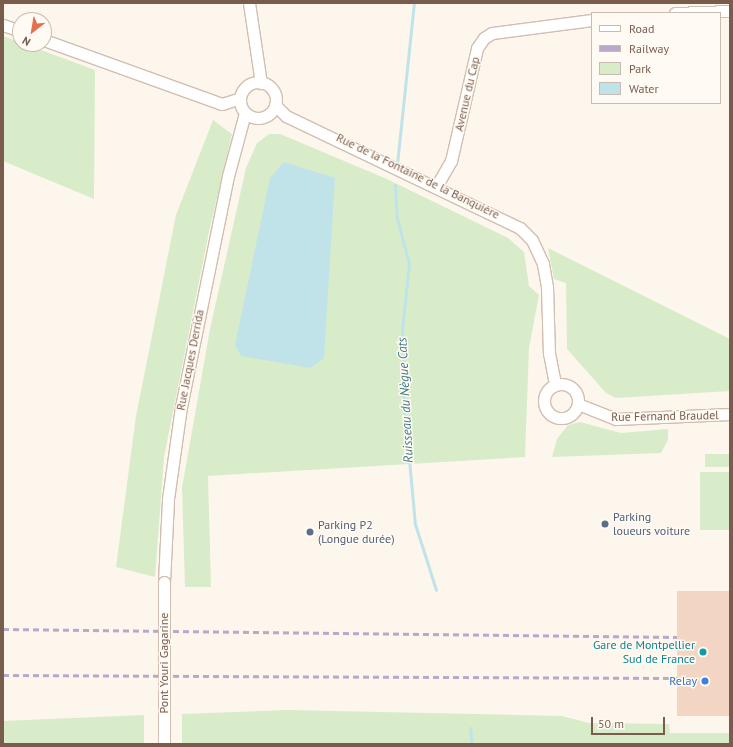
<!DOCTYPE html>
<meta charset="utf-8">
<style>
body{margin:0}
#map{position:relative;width:733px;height:747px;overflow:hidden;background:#fdf6ec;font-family:"PT Sans",sans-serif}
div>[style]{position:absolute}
.green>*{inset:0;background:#d8ecc9;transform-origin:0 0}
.water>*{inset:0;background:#bfe3e8}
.stream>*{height:3px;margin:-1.5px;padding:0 1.5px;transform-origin:1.5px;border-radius:1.5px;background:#bfe3e8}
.building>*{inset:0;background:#f3d5c3;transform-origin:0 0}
.roads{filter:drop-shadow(1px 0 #d1beb0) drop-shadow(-1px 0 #d1beb0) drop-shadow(0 1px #d1beb0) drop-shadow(0 -1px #d1beb0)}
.minor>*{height:11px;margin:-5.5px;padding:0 5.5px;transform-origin:5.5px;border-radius:5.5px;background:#fff}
.minor>.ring{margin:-5.5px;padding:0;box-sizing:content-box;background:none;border:11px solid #fff;border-radius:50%}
.rail>*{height:3px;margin-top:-1.5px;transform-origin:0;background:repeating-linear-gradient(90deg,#b9a8c9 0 6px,transparent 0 10px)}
.bridges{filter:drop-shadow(1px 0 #d1beb0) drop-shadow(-1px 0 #d1beb0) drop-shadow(0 1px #d1beb0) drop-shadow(0 -1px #d1beb0)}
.minor-bridge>*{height:11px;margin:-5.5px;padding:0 5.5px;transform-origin:5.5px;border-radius:5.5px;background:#fff}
.dots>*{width:11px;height:11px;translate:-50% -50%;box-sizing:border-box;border:2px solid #fffaf3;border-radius:50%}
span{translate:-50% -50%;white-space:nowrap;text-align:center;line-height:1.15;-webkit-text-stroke:3px #fffaf3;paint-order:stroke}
.street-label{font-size:12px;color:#7a5c4d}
.service-label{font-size:12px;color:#4e5e75}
.left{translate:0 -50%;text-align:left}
.culture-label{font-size:12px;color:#0d838f}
.right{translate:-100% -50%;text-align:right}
.shop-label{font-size:12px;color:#366cbe}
.water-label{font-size:13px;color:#437c86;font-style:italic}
.frame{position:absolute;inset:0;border:4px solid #7a5c4d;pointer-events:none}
.legend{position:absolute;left:591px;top:12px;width:130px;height:92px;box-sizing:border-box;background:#fffaf3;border:1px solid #cabbb1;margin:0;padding:5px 7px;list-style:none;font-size:12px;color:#7a5c4d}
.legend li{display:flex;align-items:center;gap:8px;height:20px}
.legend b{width:20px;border:1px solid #cabbb1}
.north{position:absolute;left:12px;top:12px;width:40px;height:40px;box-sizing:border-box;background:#fffaf3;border:1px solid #cabbb1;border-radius:50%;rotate:211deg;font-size:11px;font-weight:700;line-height:16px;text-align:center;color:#7a5c4d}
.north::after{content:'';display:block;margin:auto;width:14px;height:18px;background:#e76f51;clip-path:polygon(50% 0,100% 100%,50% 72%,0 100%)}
.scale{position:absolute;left:591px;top:717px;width:74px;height:18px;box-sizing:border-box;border:2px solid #7a5c4d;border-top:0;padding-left:5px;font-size:12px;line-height:14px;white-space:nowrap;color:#7a5c4d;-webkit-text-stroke:3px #fffaf3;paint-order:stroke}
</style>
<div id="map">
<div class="green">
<i style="clip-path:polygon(3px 36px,95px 70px,94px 199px,3px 161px)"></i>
<i style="clip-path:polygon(213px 120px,232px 134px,209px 232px,164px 457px,155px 577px,116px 567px,136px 416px,176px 215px)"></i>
<i style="clip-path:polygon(269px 134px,280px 134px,387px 179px,508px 238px,524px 252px,529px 286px,539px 295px,529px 348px,525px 457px,208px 476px,211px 587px,185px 587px,182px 488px,210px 329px,246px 168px,257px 143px)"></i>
<i style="clip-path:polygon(548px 248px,730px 339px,730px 391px,616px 398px,606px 393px,567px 349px,566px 283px,554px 279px)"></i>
<i style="clip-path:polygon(580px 422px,621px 433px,668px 429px,668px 440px,661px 453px,552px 457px,557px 439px,568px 425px)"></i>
<i style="left:705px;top:454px;width:25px;height:13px"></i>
<i style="left:700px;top:472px;width:30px;height:58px"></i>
<i style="clip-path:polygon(287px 710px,562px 716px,589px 723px,669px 724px,670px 733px,730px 733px,730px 744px,182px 744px,182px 714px)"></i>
<i style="clip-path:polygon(144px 715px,144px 744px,3px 744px,3px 721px)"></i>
</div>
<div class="water">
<i style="clip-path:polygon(284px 162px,335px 178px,324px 358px,310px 368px,241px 356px,235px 345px,270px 178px)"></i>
</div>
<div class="stream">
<i style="left:397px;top:164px;width:162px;rotate:-84deg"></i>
<i style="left:395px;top:185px;width:33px;rotate:87deg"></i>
<i style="left:397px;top:218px;width:48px;rotate:75.4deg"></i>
<i style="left:409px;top:264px;width:66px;rotate:96.1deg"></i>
<i style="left:402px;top:330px;width:74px;rotate:88.5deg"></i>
<i style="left:404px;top:404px;width:121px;rotate:84.8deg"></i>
<i style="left:415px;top:524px;width:69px;rotate:72.3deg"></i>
<i style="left:470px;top:728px;width:16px;rotate:83deg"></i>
</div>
<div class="building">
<i style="left:677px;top:591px;width:53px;height:125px"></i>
</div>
<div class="roads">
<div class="minor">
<i style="left:249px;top:3px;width:81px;rotate:81.5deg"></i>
<i style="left:675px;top:13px;width:55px;rotate:-2.1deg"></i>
<i style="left:3px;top:25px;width:18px;rotate:19deg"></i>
<i style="left:44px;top:40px;width:189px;rotate:19.8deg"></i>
<i style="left:222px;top:104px;width:19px;rotate:-18deg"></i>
<i class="ring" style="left:240px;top:82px;width:25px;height:25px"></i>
<i style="left:275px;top:105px;width:16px;rotate:45deg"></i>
<i style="left:286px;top:116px;width:259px;rotate:25.6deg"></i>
<i style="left:520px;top:228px;width:17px;rotate:45deg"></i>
<i style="left:532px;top:240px;width:26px;rotate:65deg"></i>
<i style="left:543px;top:264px;width:23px;rotate:80deg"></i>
<i style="left:547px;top:287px;width:66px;rotate:88.3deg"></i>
<i style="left:549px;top:353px;width:33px;rotate:79deg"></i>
<i style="left:437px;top:185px;width:28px;rotate:-60deg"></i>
<i style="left:451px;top:161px;width:116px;rotate:-77deg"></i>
<i style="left:477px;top:48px;width:12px;rotate:-55deg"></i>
<i style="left:484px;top:38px;width:9px;rotate:-32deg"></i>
<i style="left:492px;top:33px;width:101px;rotate:-7.4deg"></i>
<i class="ring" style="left:544px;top:384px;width:23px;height:23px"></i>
<i style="left:578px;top:404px;width:41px;rotate:21.5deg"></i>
<i style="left:616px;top:419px;width:114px;rotate:-2.5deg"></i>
<i style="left:164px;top:582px;width:83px;rotate:-87.2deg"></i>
<i style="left:168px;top:499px;width:93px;rotate:-82deg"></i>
<i style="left:181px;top:407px;width:236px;rotate:-78.5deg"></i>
<i style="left:228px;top:176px;width:65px;rotate:-74.9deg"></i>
</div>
</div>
<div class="rail">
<i style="left:3px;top:629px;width:674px;rotate:0.68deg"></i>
<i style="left:3px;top:675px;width:674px;rotate:0.26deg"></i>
</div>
<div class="bridges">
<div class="minor-bridge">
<i style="left:164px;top:744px;width:162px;rotate:-90deg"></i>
</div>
</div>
<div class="dots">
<i style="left:605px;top:524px;background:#5c6f8a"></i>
<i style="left:310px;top:532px;background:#5c6f8a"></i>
<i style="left:703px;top:652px;background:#0f9aa8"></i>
<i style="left:705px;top:681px;background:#3f7fe0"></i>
</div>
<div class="street-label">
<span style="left:467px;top:94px;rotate:-77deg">Avenue du Cap</span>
<span style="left:418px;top:176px;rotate:26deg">Rue de la Fontaine de la Banquière</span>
<span style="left:190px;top:360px;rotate:-79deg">Rue Jacques Derrida</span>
<span style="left:665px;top:416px;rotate:-1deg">Rue Fernand Braudel</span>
<span style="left:164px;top:663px;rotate:-90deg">Pont Youri Gagarine</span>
</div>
<div class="service-label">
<span class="left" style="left:613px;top:524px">Parking<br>loueurs voiture</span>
<span class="left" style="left:318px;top:532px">Parking P2<br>(Longue durée)</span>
</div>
<div class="culture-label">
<span class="right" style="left:695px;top:652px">Gare de Montpellier<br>Sud de France</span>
</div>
<div class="shop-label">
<span class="right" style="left:697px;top:681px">Relay</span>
</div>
<div class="water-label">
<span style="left:406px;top:400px;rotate:-93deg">Ruisseau du Nègue Cats</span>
</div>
<div class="frame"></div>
<ul class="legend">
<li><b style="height:5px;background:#fff"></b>Road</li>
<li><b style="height:5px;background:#b9a8c9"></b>Railway</li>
<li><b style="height:11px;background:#d8ecc9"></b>Park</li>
<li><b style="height:11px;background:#bfe3e8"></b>Water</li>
</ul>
<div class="north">N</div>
<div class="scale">50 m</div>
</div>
